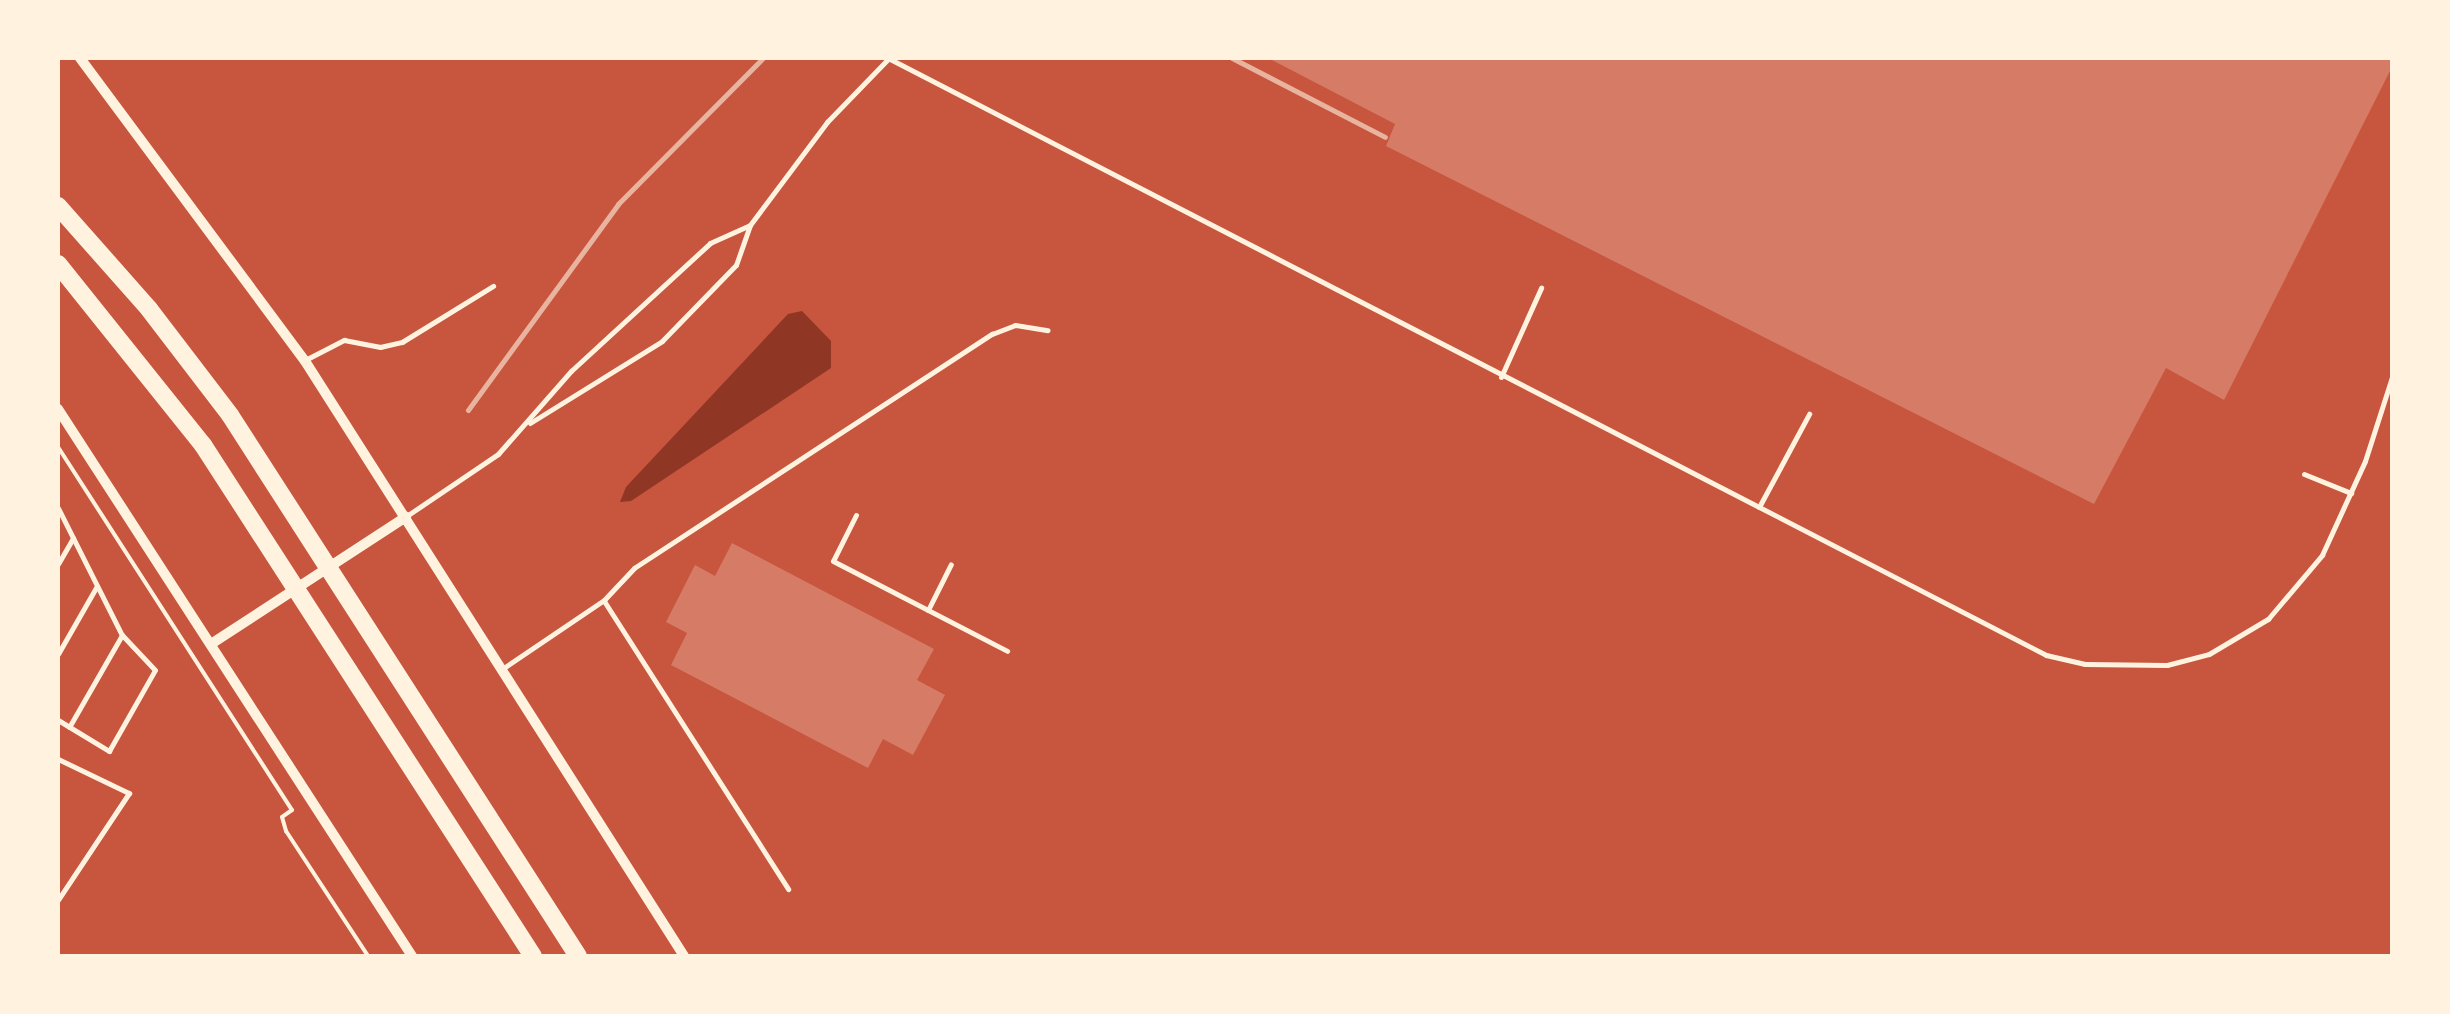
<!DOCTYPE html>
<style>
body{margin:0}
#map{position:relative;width:2450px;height:1014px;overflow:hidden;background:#c8553d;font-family:"Times New Roman",serif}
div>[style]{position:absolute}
.water>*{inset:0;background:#8f3625}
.building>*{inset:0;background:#d67c66}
.path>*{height:4px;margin:-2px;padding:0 2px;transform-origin:2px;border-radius:2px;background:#fff3e0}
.service>*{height:5px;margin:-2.5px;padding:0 2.5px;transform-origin:2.5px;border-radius:2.5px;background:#fff3e0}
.minor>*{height:10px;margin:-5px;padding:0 5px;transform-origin:5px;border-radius:5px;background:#fff3e0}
.trunk>*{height:18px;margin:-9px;padding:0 9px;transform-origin:9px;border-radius:9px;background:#fff3e0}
.rail>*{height:5px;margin:-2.5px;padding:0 2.5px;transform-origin:2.5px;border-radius:2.5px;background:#e9b49f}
span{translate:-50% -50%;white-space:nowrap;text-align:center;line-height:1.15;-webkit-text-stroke:10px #fff3e0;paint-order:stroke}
.frame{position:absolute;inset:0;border:60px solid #fff3e0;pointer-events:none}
</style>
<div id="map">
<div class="water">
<i style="clip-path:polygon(802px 311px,831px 341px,831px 368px,631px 501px,620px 502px,626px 487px,788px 314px)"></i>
</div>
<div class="building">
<i style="clip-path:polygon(1268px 58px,2392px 58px,2392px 67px,2224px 400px,2166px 368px,2094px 504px,1386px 146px,1395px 124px)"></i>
<i style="clip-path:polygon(732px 543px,934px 649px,917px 680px,945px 695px,913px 755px,883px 739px,868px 768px,671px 665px,687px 633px,666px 622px,695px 565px,715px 576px)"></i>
</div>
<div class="path">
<i style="left:58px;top:447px;width:432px;rotate:57.2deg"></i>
<i style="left:292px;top:810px;width:12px;rotate:145deg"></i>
<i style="left:282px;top:817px;width:15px;rotate:74deg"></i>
<i style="left:286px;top:831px;width:149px;rotate:56.7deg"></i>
</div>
<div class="service">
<i style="left:888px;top:58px;width:1303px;rotate:27.27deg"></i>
<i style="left:2046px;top:655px;width:40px;rotate:13deg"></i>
<i style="left:2085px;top:664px;width:82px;rotate:0.7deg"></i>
<i style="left:2167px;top:665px;width:43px;rotate:-14.7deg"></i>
<i style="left:2209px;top:654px;width:69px;rotate:-30.7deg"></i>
<i style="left:2268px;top:619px;width:84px;rotate:-49.8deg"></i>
<i style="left:2322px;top:555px;width:103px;rotate:-65.4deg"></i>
<i style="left:2365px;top:461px;width:88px;rotate:-72.2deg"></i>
<i style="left:307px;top:359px;width:42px;rotate:-27.2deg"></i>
<i style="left:344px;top:340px;width:37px;rotate:11deg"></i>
<i style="left:380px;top:347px;width:23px;rotate:-13deg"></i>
<i style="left:402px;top:342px;width:107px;rotate:-31.6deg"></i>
<i style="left:1501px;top:377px;width:98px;rotate:-65.8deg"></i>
<i style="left:530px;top:423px;width:155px;rotate:-31.8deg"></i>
<i style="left:662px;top:341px;width:106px;rotate:-45.8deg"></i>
<i style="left:736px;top:265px;width:42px;rotate:-70.7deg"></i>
<i style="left:750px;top:225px;width:129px;rotate:-53.2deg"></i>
<i style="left:827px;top:122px;width:89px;rotate:-45.9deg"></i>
<i style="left:2304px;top:474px;width:51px;rotate:22deg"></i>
<i style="left:1759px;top:507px;width:106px;rotate:-61.7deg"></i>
<i style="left:58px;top:508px;width:142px;rotate:63.3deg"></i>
<i style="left:122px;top:635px;width:106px;rotate:119.9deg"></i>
<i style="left:408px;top:515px;width:109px;rotate:-34.1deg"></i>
<i style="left:498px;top:454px;width:111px;rotate:-48.7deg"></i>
<i style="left:571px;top:371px;width:189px;rotate:-42.6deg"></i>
<i style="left:710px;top:243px;width:44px;rotate:-24.2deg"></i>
<i style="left:856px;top:515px;width:51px;rotate:116.6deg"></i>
<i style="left:833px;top:561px;width:196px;rotate:27.3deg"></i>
<i style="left:58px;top:564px;width:30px;rotate:-60deg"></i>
<i style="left:604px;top:601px;width:342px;rotate:57.4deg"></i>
<i style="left:928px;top:610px;width:51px;rotate:-63.4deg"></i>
<i style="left:58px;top:654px;width:78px;rotate:-60.2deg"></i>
<i style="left:505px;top:667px;width:120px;rotate:-34.1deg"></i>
<i style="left:604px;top:600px;width:44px;rotate:-46.8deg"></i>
<i style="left:634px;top:568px;width:428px;rotate:-33.2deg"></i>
<i style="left:992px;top:334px;width:25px;rotate:-21deg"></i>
<i style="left:1015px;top:325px;width:33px;rotate:9deg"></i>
<i style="left:58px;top:720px;width:60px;rotate:31.3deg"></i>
<i style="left:109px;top:751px;width:93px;rotate:-60.4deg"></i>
<i style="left:155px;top:670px;width:48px;rotate:-133.3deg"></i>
<i style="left:58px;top:759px;width:79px;rotate:25.6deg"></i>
<i style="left:129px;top:793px;width:128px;rotate:123.6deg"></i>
</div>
<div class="minor">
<i style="left:80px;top:58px;width:377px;rotate:53.4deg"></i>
<i style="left:305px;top:361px;width:705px;rotate:57.5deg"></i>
<i style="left:58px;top:409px;width:652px;rotate:57.09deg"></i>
<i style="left:211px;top:644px;width:233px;rotate:-33.1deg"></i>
</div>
<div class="trunk">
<i style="left:58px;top:206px;width:137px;rotate:48.5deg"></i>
<i style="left:149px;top:309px;width:133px;rotate:52.6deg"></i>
<i style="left:230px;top:415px;width:643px;rotate:57.25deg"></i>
<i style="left:58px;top:264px;width:232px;rotate:51.3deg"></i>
<i style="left:203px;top:445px;width:608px;rotate:57.15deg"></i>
</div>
<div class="rail">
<i style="left:1232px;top:58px;width:172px;rotate:27.3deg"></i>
<i style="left:468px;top:410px;width:255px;rotate:-53.9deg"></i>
<i style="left:618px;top:204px;width:206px;rotate:-45.2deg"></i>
</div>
<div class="frame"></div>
</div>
